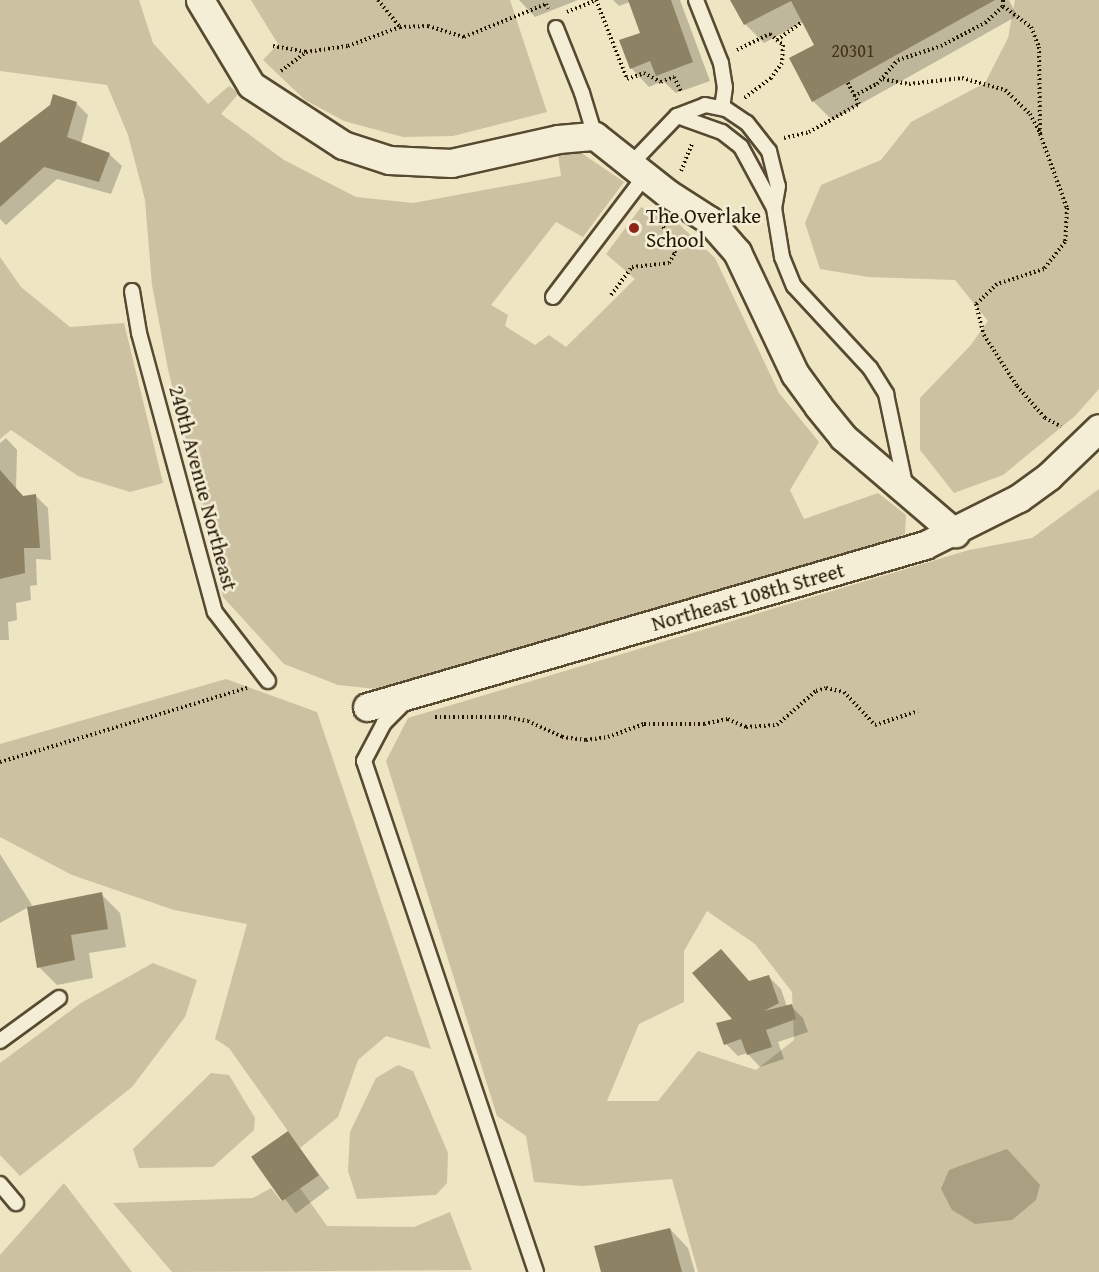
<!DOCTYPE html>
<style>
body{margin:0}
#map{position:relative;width:1099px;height:1272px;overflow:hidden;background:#eee5c2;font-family:"Gentium Book Plus",serif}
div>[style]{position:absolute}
.green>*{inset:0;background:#ccc2a1}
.water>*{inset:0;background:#aa9f80}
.shadow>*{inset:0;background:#0003;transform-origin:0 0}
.building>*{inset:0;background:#8e8265;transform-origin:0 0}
.path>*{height:4px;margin-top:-2px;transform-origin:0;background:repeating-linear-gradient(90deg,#251601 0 1.5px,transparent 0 4.5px)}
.roads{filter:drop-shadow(2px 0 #574a31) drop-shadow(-2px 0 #574a31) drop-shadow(0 2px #574a31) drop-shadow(0 -2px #574a31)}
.lane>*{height:14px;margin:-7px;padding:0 7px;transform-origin:7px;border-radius:7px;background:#f4eed7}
.street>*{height:27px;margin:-13.5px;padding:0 13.5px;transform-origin:13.5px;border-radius:13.5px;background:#f4eed7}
.dots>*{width:16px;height:16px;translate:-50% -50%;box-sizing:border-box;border:3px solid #f4eed7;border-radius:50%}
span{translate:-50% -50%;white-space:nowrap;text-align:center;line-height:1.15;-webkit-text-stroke:5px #f4eed7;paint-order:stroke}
.number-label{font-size:18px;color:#3f311a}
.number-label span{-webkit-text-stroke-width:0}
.poi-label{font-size:21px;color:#251601}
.left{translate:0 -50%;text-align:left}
.street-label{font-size:21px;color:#251601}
</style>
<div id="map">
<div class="green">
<i style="clip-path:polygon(0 0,139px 0,153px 43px,208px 104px,229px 86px,239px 93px,221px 114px,284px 160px,356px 197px,413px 203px,561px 176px,557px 148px,580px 152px,624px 182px,583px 237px,556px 222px,491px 305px,508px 315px,505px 326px,535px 345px,549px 335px,566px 347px,635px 279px,606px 254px,641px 207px,680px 225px,715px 258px,779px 393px,819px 442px,790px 490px,804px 519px,878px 493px,906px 515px,905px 534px,854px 554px,386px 690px,338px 685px,284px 664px,223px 597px,168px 369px,152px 285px,145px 200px,128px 135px,107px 85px,0 71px)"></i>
<i style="clip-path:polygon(251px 0,510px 0,547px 112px,453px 136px,403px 137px,344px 121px,305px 100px,263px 60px,278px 44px)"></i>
<i style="clip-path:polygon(1015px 0,1099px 0,1099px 389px,1075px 416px,1003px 475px,954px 493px,920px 450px,920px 398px,970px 346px,988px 321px,955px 280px,868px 277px,820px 269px,805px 223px,821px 185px,881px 160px,911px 122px,985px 83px,1008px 38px)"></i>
<i style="clip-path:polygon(0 257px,21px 287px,70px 327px,124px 323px,163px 483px,130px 492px,78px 476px,11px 430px,0 439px)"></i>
<i style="clip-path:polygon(evenodd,1099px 489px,1099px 1272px,698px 1272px,672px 1179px,583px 1186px,534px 1182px,526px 1136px,497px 1116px,386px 761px,408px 718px,969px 550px,1032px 538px,1099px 489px,707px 911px,755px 944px,792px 992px,794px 1040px,756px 1070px,698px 1051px,658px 1101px,607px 1101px,639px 1024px,684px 1002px,684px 951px,707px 911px)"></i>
<i style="clip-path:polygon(226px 679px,317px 712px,431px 1049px,386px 1036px,358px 1060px,338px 1117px,300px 1148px,229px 1048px,215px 1039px,247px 924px,174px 910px,72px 875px,0 837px,0 744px)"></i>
<i style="clip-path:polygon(153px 963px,197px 980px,185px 1017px,132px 1087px,20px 1176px,0 1155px,0 1063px,81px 1003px)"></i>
<i style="clip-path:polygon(398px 1065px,413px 1071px,448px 1153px,447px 1183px,436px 1195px,357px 1199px,348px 1171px,350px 1132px,376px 1078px)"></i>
<i style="clip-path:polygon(211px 1073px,229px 1075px,255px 1118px,254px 1130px,213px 1167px,139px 1168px,133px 1149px)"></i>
<i style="clip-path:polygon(64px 1183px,132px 1272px,0 1272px,0 1255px)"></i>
<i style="clip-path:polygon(271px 1188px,281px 1201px,300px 1188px,327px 1226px,414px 1227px,450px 1212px,472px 1270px,172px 1272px,113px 1203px,253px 1198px)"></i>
</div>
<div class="water">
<i style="clip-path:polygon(1007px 1149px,1040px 1185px,1036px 1200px,1012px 1220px,975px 1224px,952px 1210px,941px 1189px,949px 1170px)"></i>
</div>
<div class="shadow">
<i style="clip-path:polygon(519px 0,578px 0,535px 17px)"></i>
<i style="clip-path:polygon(613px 0,680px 0,710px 81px,676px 93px,663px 81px,649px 87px,631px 68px,642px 34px,630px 2px,619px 6px)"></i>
<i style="clip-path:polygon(732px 0,1009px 0,1017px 16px,832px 120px,813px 101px,791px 59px,816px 46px,803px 22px,764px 43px,745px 24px)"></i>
<i style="clip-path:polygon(76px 103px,88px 115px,81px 144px,109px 154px,122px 166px,111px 194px,57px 179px,6px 225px,0 219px,0 154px)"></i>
<i style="clip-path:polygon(6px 438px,17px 450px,16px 489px,24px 497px,36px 496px,48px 508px,51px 560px,36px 559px,37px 585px,30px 586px,31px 600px,16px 603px,17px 620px,8px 622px,9px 640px,0 640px,0 443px)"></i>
<i style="clip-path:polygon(0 854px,32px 905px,0 923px)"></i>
<i style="clip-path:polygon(101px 894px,120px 913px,126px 947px,89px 953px,93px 978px,57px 985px,39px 967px)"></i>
<i style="clip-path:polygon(721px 951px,750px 983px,768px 976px,781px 989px,787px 1007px,791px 1006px,803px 1018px,808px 1032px,778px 1042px,784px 1059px,760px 1067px,747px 1053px,738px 1056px,726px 1044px,735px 1020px)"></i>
<i style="left:288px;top:1133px;width:69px;height:42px;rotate:53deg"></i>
<i style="clip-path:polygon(670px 1229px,688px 1248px,695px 1272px,602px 1272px)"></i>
</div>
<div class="building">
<i style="clip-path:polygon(628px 0,671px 0,693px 62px,656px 76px,650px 61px,630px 69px,619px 40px,640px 33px)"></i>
<i style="clip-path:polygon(730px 0,995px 0,812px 102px,789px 58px,814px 45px,791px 1px,744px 25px)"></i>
<i style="clip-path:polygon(53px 94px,77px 102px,67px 137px,110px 153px,99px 182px,44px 167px,0 207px,0 143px,50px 105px)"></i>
<i style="clip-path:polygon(0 470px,23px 496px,36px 494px,40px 548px,24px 548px,25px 573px,0 579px)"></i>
<i style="clip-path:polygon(102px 892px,108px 929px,71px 935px,75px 960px,37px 968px,27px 907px)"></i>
<i style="clip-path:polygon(721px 949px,749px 981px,769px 975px,779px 1003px,764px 1011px,792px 1004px,796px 1019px,766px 1030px,772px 1047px,747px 1055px,741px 1039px,724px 1045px,716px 1023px,732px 1019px,692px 973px)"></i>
<i style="left:288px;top:1131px;width:54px;height:45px;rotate:55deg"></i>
<i style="clip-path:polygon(670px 1228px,682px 1272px,601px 1272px,594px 1246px)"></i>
</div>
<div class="path">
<i style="left:378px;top:0;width:35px;rotate:51deg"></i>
<i style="left:596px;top:0;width:85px;rotate:68.6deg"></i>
<i style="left:627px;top:79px;width:18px;rotate:-19deg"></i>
<i style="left:644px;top:73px;width:19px;rotate:28deg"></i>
<i style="left:661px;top:82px;width:14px;rotate:-21deg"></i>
<i style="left:674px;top:77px;width:17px;rotate:65deg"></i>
<i style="left:1003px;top:6px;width:35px;rotate:37deg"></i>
<i style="left:1031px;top:27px;width:22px;rotate:68deg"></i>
<i style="left:1039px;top:47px;width:87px;rotate:89.3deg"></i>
<i style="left:1040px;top:134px;width:79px;rotate:70deg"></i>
<i style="left:1067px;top:208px;width:34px;rotate:93deg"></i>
<i style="left:1065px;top:242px;width:34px;rotate:128deg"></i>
<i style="left:1044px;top:269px;width:49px;rotate:162.3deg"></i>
<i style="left:997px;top:284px;width:29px;rotate:136deg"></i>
<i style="left:976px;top:304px;width:32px;rotate:76deg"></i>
<i style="left:984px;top:335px;width:61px;rotate:57.1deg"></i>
<i style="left:1017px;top:386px;width:43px;rotate:48.8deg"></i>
<i style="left:1045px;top:418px;width:18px;rotate:27deg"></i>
<i style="left:567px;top:12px;width:31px;rotate:-22deg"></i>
<i style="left:777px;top:40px;width:31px;rotate:-36deg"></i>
<i style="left:273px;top:46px;width:34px;rotate:10deg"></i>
<i style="left:306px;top:52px;width:42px;rotate:-8.1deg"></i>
<i style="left:348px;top:46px;width:55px;rotate:-20.1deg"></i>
<i style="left:400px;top:27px;width:28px;rotate:-2deg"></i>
<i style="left:428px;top:26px;width:38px;rotate:17deg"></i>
<i style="left:464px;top:37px;width:88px;rotate:-21.9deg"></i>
<i style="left:546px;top:4px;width:5px;rotate:68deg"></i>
<i style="left:737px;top:50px;width:37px;rotate:-26deg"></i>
<i style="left:770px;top:34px;width:17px;rotate:40deg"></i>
<i style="left:783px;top:45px;width:18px;rotate:93deg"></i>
<i style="left:782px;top:63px;width:19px;rotate:126deg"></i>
<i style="left:771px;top:78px;width:34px;rotate:143deg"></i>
<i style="left:281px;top:71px;width:31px;rotate:-37deg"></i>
<i style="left:883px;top:79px;width:26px;rotate:11deg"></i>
<i style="left:909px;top:84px;width:53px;rotate:-6.5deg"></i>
<i style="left:962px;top:78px;width:45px;rotate:15.6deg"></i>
<i style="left:1005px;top:90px;width:35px;rotate:44deg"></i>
<i style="left:1030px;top:114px;width:21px;rotate:62deg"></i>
<i style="left:854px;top:96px;width:26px;rotate:-28deg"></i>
<i style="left:877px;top:84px;width:32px;rotate:-49deg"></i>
<i style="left:898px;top:60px;width:45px;rotate:-18deg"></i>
<i style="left:941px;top:46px;width:50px;rotate:-27.6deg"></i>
<i style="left:985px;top:23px;width:25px;rotate:-43deg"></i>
<i style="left:1003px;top:6px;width:6px;rotate:-90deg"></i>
<i style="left:784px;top:138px;width:26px;rotate:-13deg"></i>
<i style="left:809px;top:132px;width:57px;rotate:-29.2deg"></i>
<i style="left:859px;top:104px;width:24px;rotate:-118deg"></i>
<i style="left:681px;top:171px;width:31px;rotate:-68deg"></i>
<i style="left:611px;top:295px;width:35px;rotate:-53deg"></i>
<i style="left:632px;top:267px;width:37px;rotate:-6deg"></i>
<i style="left:669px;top:263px;width:12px;rotate:-59deg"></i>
<i style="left:675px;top:253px;width:14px;rotate:-102deg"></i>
<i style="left:672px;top:239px;width:19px;rotate:-126deg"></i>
<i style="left:435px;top:717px;width:70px"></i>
<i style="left:505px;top:717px;width:23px;rotate:10deg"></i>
<i style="left:528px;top:721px;width:38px;rotate:25deg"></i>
<i style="left:562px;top:737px;width:24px;rotate:7deg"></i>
<i style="left:586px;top:740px;width:22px;rotate:-8deg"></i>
<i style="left:608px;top:737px;width:38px;rotate:-20deg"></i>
<i style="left:644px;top:724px;width:60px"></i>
<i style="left:704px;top:724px;width:25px;rotate:-12deg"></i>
<i style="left:728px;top:719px;width:20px;rotate:24deg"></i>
<i style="left:746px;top:727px;width:31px;rotate:-4deg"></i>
<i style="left:777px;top:725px;width:52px;rotate:-41.1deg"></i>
<i style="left:816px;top:691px;width:10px;rotate:-17deg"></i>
<i style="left:826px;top:688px;width:18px;rotate:13deg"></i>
<i style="left:844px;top:692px;width:45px;rotate:46.8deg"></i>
<i style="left:875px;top:725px;width:45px;rotate:-18deg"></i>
<i style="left:0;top:762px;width:258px;rotate:-16.7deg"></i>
</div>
<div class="roads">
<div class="lane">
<i style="left:696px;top:0;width:68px;rotate:68.4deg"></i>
<i style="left:721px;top:63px;width:24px;rotate:81deg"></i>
<i style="left:725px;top:87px;width:21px;rotate:98deg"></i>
<i style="left:556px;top:28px;width:70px;rotate:68.2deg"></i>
<i style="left:582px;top:93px;width:45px;rotate:73.2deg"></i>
<i style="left:677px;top:116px;width:48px;rotate:19.6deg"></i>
<i style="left:722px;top:132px;width:24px;rotate:38deg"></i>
<i style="left:741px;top:147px;width:69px;rotate:61.6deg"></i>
<i style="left:630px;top:165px;width:68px;rotate:-46.2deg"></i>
<i style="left:677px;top:116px;width:30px;rotate:-21deg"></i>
<i style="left:705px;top:105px;width:21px;rotate:11deg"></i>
<i style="left:726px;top:109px;width:25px;rotate:34deg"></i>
<i style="left:747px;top:123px;width:36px;rotate:52deg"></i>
<i style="left:769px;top:151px;width:36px;rotate:76deg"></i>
<i style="left:778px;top:186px;width:22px;rotate:100deg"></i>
<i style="left:774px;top:208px;width:50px;rotate:80.7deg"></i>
<i style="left:782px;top:257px;width:31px;rotate:68deg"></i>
<i style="left:794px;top:286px;width:112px;rotate:47.2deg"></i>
<i style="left:870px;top:368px;width:31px;rotate:58deg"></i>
<i style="left:886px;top:394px;width:97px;rotate:78.1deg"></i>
<i style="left:132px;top:291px;width:43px;rotate:80.5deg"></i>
<i style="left:139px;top:333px;width:289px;rotate:74.8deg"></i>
<i style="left:215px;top:612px;width:87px;rotate:52.5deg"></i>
<i style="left:553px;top:297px;width:152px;rotate:-52.8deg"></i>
<i style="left:405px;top:702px;width:30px;rotate:135deg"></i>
<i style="left:384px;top:723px;width:43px;rotate:117.8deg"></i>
<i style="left:364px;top:761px;width:539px;rotate:71.4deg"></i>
<i style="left:0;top:1041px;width:73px;rotate:-36.1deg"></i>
<i style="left:0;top:1184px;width:25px;rotate:50deg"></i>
</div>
<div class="street">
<i style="left:200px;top:0;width:99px;rotate:59deg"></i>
<i style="left:251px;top:85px;width:110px;rotate:33.1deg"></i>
<i style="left:343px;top:145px;width:48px;rotate:18.1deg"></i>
<i style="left:389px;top:160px;width:62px;rotate:2.8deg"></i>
<i style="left:451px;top:163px;width:110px;rotate:-12.6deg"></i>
<i style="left:558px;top:139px;width:37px;rotate:-5deg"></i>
<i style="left:595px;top:136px;width:92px;rotate:38.4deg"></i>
<i style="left:667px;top:193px;width:50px;rotate:32.7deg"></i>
<i style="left:709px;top:220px;width:43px;rotate:48.8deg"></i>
<i style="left:737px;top:252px;width:135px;rotate:64.6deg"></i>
<i style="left:795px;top:374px;width:39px;rotate:54deg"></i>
<i style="left:818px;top:406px;width:40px;rotate:51deg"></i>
<i style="left:843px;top:437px;width:148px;rotate:40.6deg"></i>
<i style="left:367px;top:707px;width:581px;rotate:-16.19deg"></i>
<i style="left:925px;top:545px;width:105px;rotate:-26.6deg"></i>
<i style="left:1019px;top:498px;width:37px;rotate:-36deg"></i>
<i style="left:1049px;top:476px;width:69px;rotate:-43.8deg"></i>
</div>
</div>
<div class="dots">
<i style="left:634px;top:228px;background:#8f2418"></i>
</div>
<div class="number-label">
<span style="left:853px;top:51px">20301</span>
</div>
<div class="poi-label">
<span class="left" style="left:646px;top:228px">The Overlake<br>School</span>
</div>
<div class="street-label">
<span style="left:203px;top:488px;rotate:75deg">240th Avenue Northeast</span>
<span style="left:748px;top:597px;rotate:-16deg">Northeast 108th Street</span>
</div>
</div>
